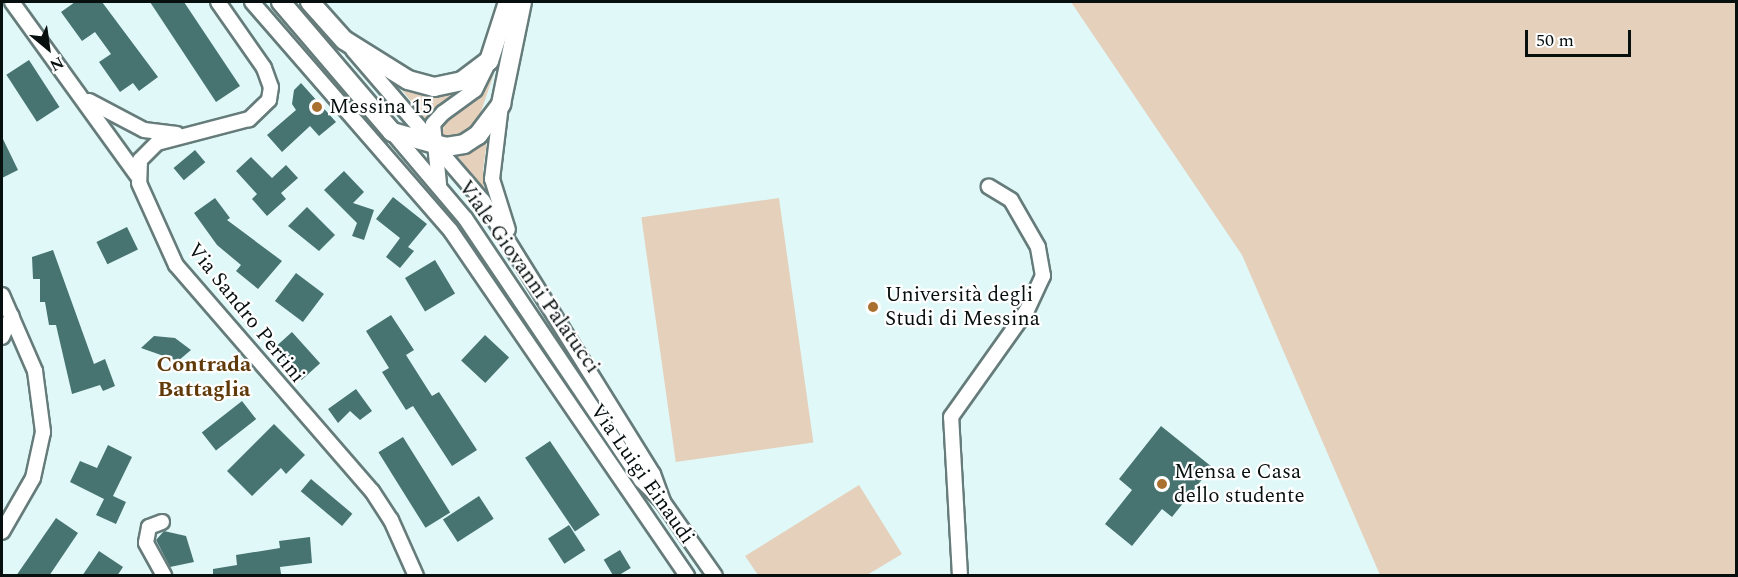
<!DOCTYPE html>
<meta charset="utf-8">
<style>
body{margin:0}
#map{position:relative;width:1738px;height:577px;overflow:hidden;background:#e0f9f8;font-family:Spectral,serif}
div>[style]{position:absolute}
.green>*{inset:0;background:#e5d0bc;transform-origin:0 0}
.building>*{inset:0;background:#477371;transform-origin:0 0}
.roads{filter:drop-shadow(2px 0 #667c7b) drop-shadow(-2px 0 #667c7b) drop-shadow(0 2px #667c7b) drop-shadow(0 -2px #667c7b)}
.minor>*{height:14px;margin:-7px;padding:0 7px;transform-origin:7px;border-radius:7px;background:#fff}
.major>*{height:18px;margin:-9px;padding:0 9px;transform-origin:9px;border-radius:9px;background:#fff}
.dots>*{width:16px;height:16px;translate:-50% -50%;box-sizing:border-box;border:3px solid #fff;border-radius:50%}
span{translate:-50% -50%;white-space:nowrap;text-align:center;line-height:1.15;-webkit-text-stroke:4.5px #fff;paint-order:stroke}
.poi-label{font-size:21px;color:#070f0f}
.left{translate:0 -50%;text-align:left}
.street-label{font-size:21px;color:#070f0f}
.neighbourhood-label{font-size:22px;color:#613a0a;font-weight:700}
.frame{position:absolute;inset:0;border:3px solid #070f0f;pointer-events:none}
.north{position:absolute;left:18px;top:18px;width:60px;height:60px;-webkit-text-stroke:4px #fff;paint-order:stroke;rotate:151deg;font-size:16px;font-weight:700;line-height:24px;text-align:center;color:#070f0f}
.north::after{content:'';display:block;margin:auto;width:21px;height:27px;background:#070f0f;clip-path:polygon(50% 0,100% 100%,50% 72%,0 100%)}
.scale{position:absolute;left:1525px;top:30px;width:106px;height:27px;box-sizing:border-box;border:3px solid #070f0f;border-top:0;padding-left:8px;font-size:18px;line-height:21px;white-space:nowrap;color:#070f0f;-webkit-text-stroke:4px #fff;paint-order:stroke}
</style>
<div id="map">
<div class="green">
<i style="clip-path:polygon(1071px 2px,1736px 2px,1736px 575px,1380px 575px,1242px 255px)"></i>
<i style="clip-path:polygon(494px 74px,477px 123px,460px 137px,441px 138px,445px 122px,476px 100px)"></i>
<i style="clip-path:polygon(398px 85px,428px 95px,458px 93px,426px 120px)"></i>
<i style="clip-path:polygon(487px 139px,483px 171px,484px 190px,456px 154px)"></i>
<i style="left:779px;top:198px;width:247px;height:139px;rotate:82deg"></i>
<i style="clip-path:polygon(859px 485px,902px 554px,867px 575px,758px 575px,745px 556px)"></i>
</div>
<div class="building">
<i style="clip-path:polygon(75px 2px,102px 2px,158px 77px,139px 91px,133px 83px,120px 92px,99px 62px,111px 54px,95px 32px,82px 41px,61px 12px)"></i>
<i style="clip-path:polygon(150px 2px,184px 2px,240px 86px,216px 102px)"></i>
<i style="left:29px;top:60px;width:56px;height:27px;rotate:57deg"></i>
<i style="clip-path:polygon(301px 83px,336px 122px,319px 136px,310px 126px,282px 152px,267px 135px,296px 110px,292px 104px,294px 90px)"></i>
<i style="clip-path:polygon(2px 137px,18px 170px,2px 178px)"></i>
<i style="left:195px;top:150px;width:16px;height:28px;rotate:50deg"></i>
<i style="clip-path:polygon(251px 157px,272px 178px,286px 165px,298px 178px,281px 193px,286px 199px,267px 216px,252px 199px,257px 194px,236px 171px)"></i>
<i style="clip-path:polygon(344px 171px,364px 192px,353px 203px,374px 210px,364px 240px,352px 236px,357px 223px,324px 190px)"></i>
<i style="clip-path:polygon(393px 197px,427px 224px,408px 247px,414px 251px,400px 268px,386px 257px,400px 238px,376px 219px)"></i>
<i style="clip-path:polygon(215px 198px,230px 218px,227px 220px,282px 261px,258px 289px,236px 271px,241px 265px,217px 245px,194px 213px)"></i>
<i style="clip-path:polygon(307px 207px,335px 235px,319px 251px,288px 226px)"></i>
<i style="left:127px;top:227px;width:25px;height:34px;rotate:64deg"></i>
<i style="clip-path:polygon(53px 250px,94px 364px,105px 359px,115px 386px,103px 391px,100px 385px,72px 394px,56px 325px,49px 325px,45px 302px,40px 302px,40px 279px,33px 279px,32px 257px)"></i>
<i style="left:435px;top:260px;width:39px;height:35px;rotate:59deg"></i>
<i style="left:296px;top:273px;width:35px;height:35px;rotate:37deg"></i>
<i style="clip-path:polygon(391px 315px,414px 350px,406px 355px,432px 396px,439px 392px,477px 450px,452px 466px,413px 406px,406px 410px,382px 372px,389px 368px,366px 331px)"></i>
<i style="left:292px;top:332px;width:42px;height:25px;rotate:48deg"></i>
<i style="left:485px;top:335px;width:33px;height:35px;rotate:43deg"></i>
<i style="clip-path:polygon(154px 336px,175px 338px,191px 350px,178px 361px,141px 348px)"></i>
<i style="clip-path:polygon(356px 389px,372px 411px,360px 420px,350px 411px,338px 423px,328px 409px)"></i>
<i style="left:242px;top:401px;width:23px;height:51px;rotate:52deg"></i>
<i style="clip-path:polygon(274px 424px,305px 455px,286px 474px,281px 468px,252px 496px,227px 471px)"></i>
<i style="clip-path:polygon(1161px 426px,1212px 467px,1172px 517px,1162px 509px,1132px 546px,1105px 524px,1132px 490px,1119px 479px)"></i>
<i style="left:403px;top:437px;width:89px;height:29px;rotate:58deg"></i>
<i style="left:550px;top:441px;width:89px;height:30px;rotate:56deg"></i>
<i style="clip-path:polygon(108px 445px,132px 457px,113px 496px,126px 502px,116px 524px,96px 515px,104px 499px,70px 482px,80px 461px,97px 468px)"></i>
<i style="left:311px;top:479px;width:54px;height:16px;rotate:40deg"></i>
<i style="left:479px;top:496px;width:27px;height:43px;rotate:57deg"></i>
<i style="clip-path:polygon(56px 518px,78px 533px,49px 576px,16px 576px)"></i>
<i style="left:569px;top:525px;width:30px;height:25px;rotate:57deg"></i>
<i style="clip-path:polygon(164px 531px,186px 536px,194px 562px,170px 567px,156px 540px)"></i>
<i style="clip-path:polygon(310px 537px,312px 563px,280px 567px,281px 574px,272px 576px,213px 576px,213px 569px,237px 565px,236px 555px,280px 548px,279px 541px)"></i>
<i style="left:620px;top:550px;width:21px;height:19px;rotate:59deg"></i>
<i style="clip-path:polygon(99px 551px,123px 567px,117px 576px,82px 576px)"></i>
</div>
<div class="roads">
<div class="minor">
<i style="left:12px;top:2px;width:213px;rotate:54.2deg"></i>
<i style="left:218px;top:2px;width:80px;rotate:55.1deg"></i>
<i style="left:264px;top:68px;width:20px;rotate:70deg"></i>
<i style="left:271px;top:87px;width:13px;rotate:99deg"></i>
<i style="left:269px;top:100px;width:28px;rotate:136deg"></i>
<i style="left:249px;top:119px;width:95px;rotate:165.4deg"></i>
<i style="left:157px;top:143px;width:24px;rotate:135deg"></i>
<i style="left:140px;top:160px;width:23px;rotate:92deg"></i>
<i style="left:139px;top:183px;width:90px;rotate:65.7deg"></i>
<i style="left:176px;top:265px;width:299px;rotate:49.1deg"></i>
<i style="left:372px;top:491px;width:35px;rotate:57deg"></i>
<i style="left:391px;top:520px;width:61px;rotate:65.9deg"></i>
<i style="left:252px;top:2px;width:303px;rotate:49deg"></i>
<i style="left:451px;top:231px;width:418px;rotate:55.6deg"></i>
<i style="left:353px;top:50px;width:199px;rotate:49.3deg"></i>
<i style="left:483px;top:201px;width:322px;rotate:58.1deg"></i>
<i style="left:653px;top:474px;width:30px;rotate:70deg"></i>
<i style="left:89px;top:101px;width:62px;rotate:27.8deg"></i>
<i style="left:144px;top:130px;width:33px;rotate:7deg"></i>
<i style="left:501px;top:105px;width:75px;rotate:96.9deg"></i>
<i style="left:492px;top:179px;width:53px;rotate:72.6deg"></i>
<i style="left:392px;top:132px;width:113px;rotate:49.7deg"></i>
<i style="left:465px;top:218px;width:316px;rotate:56.1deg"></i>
<i style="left:641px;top:480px;width:31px;rotate:45deg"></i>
<i style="left:663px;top:502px;width:90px;rotate:54.9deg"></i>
<i style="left:439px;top:184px;width:60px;rotate:-95.7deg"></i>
<i style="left:433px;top:124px;width:15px;rotate:-48deg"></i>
<i style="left:443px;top:113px;width:39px;rotate:-36deg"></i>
<i style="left:475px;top:90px;width:32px;rotate:-64deg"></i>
<i style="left:2px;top:295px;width:83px;rotate:66.5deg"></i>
<i style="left:35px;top:371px;width:62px;rotate:82.5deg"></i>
<i style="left:43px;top:432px;width:47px;rotate:102.3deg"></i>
<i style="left:33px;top:478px;width:62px;rotate:119.9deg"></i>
<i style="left:2px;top:337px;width:23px;rotate:-65deg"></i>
<i style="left:162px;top:522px;width:14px;rotate:159deg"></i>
<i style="left:149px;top:527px;width:16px;rotate:101deg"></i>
<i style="left:146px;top:543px;width:38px;rotate:61deg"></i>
<i style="left:960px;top:576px;width:159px;rotate:-93.2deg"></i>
<i style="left:951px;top:417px;width:131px;rotate:-54.6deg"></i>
<i style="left:1027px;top:310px;width:38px;rotate:-65deg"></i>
<i style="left:1043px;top:276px;width:29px;rotate:-100deg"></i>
<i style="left:1038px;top:247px;width:54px;rotate:-119.9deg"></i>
<i style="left:1011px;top:200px;width:26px;rotate:-149deg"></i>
</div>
<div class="major">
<i style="left:281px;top:2px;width:171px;rotate:49.5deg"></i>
<i style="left:392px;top:132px;width:56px;rotate:15.5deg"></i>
<i style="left:446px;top:147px;width:18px;rotate:-9deg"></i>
<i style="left:464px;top:144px;width:17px;rotate:-33deg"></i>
<i style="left:478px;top:135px;width:39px;rotate:-53deg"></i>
<i style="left:501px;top:104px;width:104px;rotate:-78.4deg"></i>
<i style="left:310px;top:2px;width:51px;rotate:48.2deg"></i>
<i style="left:344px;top:40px;width:75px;rotate:32deg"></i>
<i style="left:408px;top:80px;width:27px;rotate:15deg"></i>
<i style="left:434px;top:87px;width:29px;rotate:-12deg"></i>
<i style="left:462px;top:81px;width:34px;rotate:-37deg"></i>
<i style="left:489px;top:61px;width:62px;rotate:-72.1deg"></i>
</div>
</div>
<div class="dots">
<i style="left:317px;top:107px;background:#aa7030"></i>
<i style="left:873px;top:307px;background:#aa7030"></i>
<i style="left:1162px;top:484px;background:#aa7030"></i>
</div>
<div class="poi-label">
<span class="left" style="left:329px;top:107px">Messina 15</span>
<span class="left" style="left:885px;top:307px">Università degli<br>Studi di Messina</span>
<span class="left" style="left:1174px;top:484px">Mensa e Casa<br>dello studente</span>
</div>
<div class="street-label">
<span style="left:529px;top:277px;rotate:55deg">Viale Giovanni Palatucci</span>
<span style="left:246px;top:313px;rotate:51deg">Via Sandro Pertini</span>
<span style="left:642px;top:474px;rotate:55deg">Via Luigi Einaudi</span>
</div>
<div class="neighbourhood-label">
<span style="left:204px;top:377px">Contrada<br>Battaglia</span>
</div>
<div class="frame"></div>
<div class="north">N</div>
<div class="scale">50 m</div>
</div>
